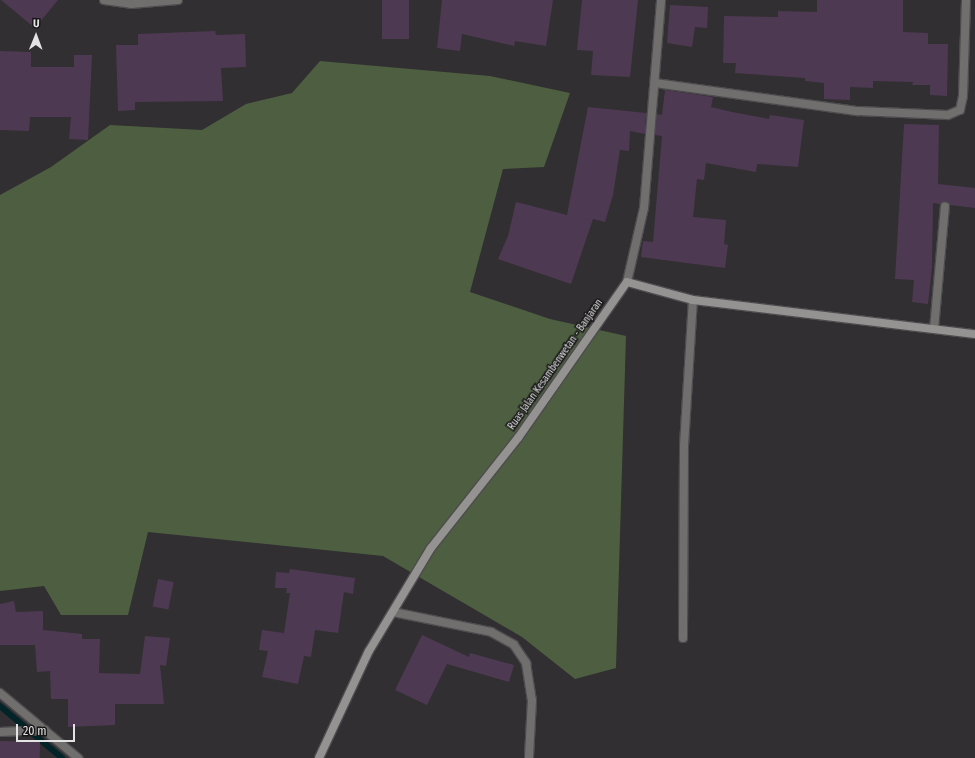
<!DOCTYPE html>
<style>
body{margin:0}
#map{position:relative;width:975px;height:758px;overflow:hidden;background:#312f31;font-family:"Fira Sans Condensed",sans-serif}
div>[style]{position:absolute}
.green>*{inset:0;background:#4d5e41}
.stream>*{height:6px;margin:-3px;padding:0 3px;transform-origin:3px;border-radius:3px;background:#002428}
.building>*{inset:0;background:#4e3953;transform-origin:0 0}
.roads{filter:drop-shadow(1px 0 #4e4c4e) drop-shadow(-1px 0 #4e4c4e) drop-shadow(0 1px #4e4c4e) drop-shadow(0 -1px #4e4c4e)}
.minor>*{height:8px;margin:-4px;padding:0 4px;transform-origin:4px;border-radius:4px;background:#706f6e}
.secondary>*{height:8px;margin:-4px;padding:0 4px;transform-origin:4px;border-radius:4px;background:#949391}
span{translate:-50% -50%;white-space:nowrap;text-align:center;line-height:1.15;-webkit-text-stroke:3px #181718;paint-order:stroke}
.street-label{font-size:10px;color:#e4e3e4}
.north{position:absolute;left:16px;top:16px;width:40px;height:40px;-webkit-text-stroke:3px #181718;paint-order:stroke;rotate:1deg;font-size:11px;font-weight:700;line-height:16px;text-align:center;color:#e4e3e4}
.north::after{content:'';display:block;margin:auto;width:14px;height:18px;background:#e4e3e4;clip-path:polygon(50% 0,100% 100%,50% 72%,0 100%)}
.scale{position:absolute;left:16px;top:724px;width:59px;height:18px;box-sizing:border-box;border:2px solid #e4e3e4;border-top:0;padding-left:5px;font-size:12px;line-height:14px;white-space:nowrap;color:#e4e3e4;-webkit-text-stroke:3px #181718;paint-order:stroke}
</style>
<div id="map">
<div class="green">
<i style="clip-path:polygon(320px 61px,490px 76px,570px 93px,544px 167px,503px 169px,470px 292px,550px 319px,626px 336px,616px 668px,575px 679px,522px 637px,383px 556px,148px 532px,128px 615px,61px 615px,44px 586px,0 591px,0 195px,51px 167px,110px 125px,202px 130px,246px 104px,292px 93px)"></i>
</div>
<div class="stream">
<i style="left:0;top:706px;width:81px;rotate:40deg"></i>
</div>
<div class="building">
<i style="clip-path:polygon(1px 0,58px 0,35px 28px)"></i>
<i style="left:382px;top:0;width:27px;height:39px"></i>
<i style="clip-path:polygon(442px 0,553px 0,546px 46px,515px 41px,514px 46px,462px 34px,460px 51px,437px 48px)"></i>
<i style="clip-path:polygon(582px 0,638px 0,630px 77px,591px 75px,593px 51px,577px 50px)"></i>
<i style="clip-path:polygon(817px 0,903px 0,903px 32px,928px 33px,928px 44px,948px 44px,947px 96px,930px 95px,930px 85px,912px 85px,913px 82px,873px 81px,873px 88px,850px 87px,850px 100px,824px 99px,824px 83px,805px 81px,805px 78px,735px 73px,736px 63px,723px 63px,724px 16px,778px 17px,778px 11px,817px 12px)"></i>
<i style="clip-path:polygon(670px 5px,708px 7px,707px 28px,695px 27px,692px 47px,667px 43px)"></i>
<i style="clip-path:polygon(215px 31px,216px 35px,245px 34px,246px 67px,221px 68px,223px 101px,135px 102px,135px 110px,118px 111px,116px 45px,138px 45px,138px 34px)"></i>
<i style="clip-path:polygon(0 51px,31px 52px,31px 67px,74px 67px,74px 55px,92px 55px,88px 140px,69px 139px,71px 117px,30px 117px,29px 131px,0 130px)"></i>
<i style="clip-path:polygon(665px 90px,713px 97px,711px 107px,732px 112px,769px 119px,770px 115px,804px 120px,798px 167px,757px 164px,756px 172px,706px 163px,704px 180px,697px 179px,693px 217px,726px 220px,724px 244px,728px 245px,725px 268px,641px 257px,643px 241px,653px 242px,662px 136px,655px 135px,657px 114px,662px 115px)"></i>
<i style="clip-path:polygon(588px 107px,646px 113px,645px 134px,630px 131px,629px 151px,620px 150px,613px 195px,605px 222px,593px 219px,571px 284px,498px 259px,508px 236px,516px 202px,567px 215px)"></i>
<i style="clip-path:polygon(904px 124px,939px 125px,938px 184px,975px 188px,975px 208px,950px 205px,946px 201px,940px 204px,933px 203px,932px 267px,928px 304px,912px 302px,914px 280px,895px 279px)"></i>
<i style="clip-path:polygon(290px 569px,355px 578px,353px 594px,344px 592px,338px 633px,315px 630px,311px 657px,304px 656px,298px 684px,262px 677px,268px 651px,259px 650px,262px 630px,284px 633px,290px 593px,286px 593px,287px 588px,275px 588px,276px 572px,289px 573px)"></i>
<i style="left:158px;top:579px;width:16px;height:28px;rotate:11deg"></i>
<i style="clip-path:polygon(14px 601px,16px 612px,43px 611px,43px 630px,82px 634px,82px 639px,100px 639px,99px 673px,140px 674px,145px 636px,170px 638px,166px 666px,160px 665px,164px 704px,115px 704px,115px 725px,68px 727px,68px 699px,51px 699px,50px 671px,37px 672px,35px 645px,0 645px,0 604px)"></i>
<i style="clip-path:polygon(422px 635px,469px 657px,470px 653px,514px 665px,509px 682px,447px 664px,427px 705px,395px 690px)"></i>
<i style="left:0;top:741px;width:40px;height:17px;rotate:1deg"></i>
</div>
<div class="roads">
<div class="minor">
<i style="left:104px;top:0;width:27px;rotate:8deg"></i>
<i style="left:131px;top:4px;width:47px;rotate:-4.9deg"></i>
<i style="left:655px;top:83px;width:205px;rotate:7.9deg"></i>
<i style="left:858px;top:111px;width:90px;rotate:2.5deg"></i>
<i style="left:948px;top:115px;width:13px;rotate:-23deg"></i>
<i style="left:960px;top:110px;width:14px;rotate:-78deg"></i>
<i style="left:963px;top:96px;width:96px;rotate:-88.2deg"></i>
<i style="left:627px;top:282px;width:76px;rotate:-77.1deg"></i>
<i style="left:644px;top:208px;width:209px;rotate:-85.3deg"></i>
<i style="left:934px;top:329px;width:123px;rotate:-84.9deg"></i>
<i style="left:393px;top:612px;width:100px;rotate:11.5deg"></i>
<i style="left:491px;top:632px;width:26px;rotate:29deg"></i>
<i style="left:514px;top:645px;width:22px;rotate:56deg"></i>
<i style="left:526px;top:663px;width:37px;rotate:81deg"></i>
<i style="left:532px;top:700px;width:58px;rotate:93deg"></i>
<i style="left:683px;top:638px;width:192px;rotate:-89.7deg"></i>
<i style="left:684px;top:446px;width:146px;rotate:-86.5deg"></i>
<i style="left:0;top:693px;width:102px;rotate:39.8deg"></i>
<i style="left:0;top:732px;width:45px;rotate:-2.5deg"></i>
</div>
<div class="secondary">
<i style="left:319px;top:758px;width:118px;rotate:-65deg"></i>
<i style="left:369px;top:651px;width:120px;rotate:-59deg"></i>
<i style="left:431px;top:548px;width:140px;rotate:-51.7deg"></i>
<i style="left:518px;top:438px;width:190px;rotate:-55.1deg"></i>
<i style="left:627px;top:282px;width:68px;rotate:15.3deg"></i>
<i style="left:693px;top:300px;width:284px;rotate:6.9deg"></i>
</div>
</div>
<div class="street-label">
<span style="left:556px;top:365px;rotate:-55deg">Ruas Jalan Kesambenwetan - Banjaran</span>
</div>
<div class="north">U</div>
<div class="scale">20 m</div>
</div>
